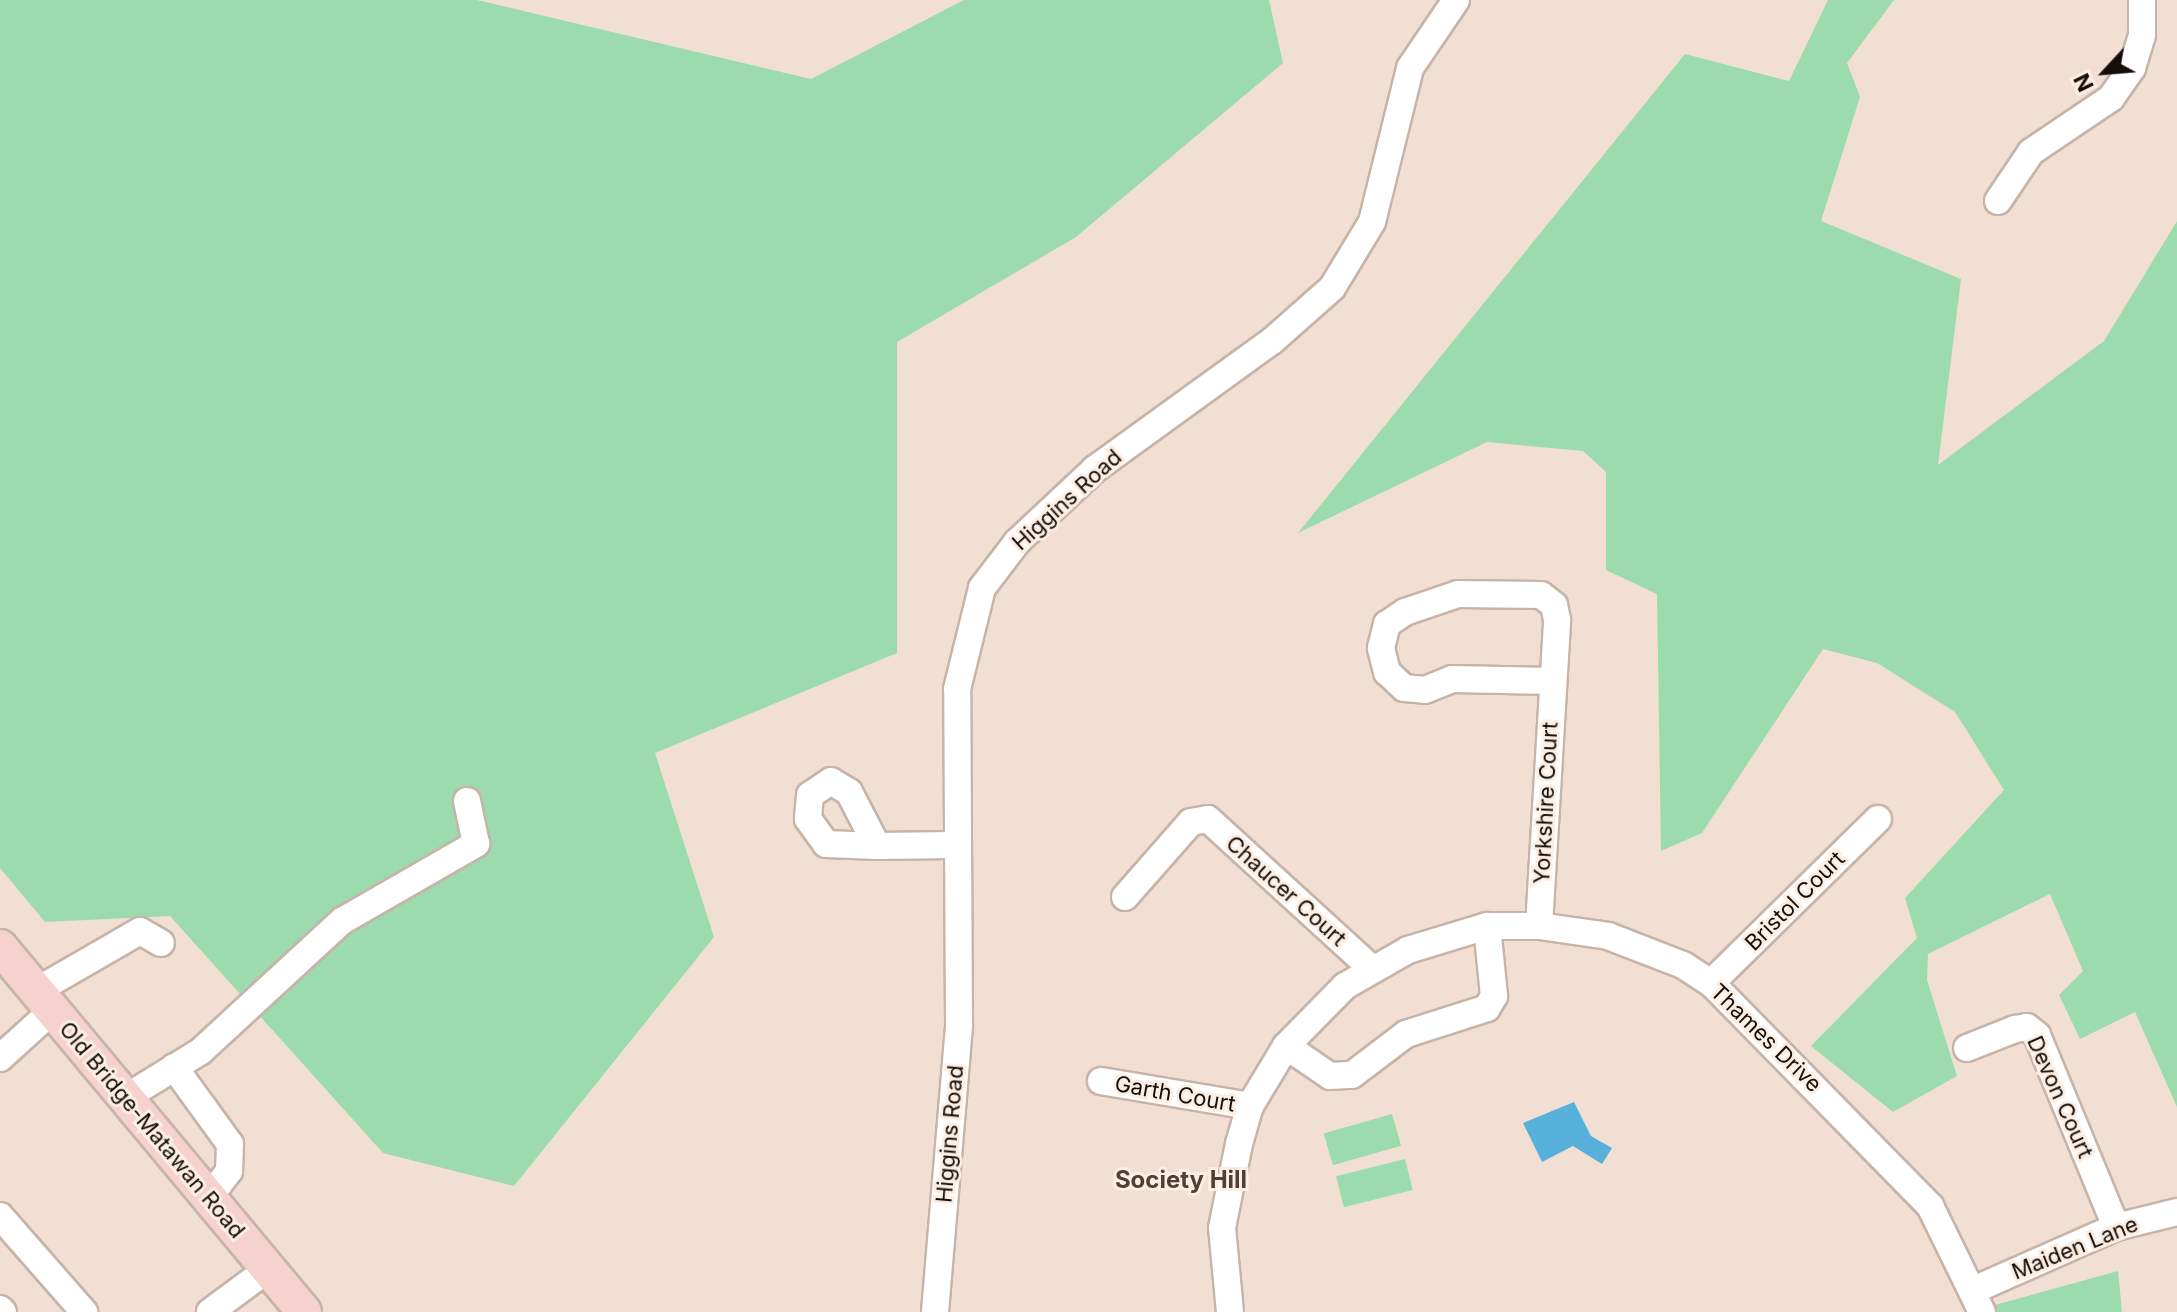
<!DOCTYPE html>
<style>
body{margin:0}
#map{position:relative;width:2177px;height:1312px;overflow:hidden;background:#f2dfd3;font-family:Inter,sans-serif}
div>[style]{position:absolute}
.green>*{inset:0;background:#9cdbae;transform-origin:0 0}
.water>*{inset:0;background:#57b1db}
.roads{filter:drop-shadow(2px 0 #c6b4a8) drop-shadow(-2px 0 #c6b4a8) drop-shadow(0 2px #c6b4a8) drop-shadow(0 -2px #c6b4a8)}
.minor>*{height:26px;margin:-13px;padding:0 13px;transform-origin:13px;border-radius:13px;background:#fff}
.major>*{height:34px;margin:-17px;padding:0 17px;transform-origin:17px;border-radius:17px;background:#f5d2cd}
span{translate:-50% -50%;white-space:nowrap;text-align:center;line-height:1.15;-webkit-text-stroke:6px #fdeee3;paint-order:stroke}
.street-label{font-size:22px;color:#140e0a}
.neighbourhood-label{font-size:24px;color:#4f4036;font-weight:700}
.north{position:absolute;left:2065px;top:32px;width:80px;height:80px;-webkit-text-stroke:6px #fdeee3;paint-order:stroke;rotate:244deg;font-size:22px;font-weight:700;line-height:32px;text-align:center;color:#140e0a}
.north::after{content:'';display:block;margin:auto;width:28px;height:36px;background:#140e0a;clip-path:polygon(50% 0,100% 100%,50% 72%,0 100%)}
</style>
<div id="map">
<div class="green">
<i style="clip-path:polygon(0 0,477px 0,811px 79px,964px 0,1269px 0,1283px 63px,1076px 237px,897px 342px,897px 653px,655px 753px,714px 937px,514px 1186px,383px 1153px,170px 916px,45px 922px,0 868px)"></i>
<i style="clip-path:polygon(1828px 0,1894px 0,1847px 63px,1860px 97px,1821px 221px,1961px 279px,1938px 465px,2104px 341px,2177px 221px,2177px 1107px,2135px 1012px,2080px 1039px,2059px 995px,2083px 971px,2050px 894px,1928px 954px,1927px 980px,1957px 1076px,1893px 1112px,1811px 1046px,1917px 938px,1905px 898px,2004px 790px,1955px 712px,1877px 663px,1823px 649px,1702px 833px,1661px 851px,1657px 594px,1606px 570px,1606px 472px,1583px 451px,1487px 442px,1298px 533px,1685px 54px,1789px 81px)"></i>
<i style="left:1392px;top:1114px;width:33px;height:71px;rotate:74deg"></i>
<i style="left:1405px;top:1159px;width:32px;height:71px;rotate:76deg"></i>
<i style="clip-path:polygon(2118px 1271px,2122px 1312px,1998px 1312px,1995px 1305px)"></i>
</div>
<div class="water">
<i style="clip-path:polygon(1574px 1102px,1591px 1136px,1612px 1148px,1602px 1164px,1573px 1146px,1542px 1162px,1523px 1123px)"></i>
</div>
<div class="roads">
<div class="minor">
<i style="left:1998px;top:201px;width:59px;rotate:-56deg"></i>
<i style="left:2031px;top:152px;width:97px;rotate:-34deg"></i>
<i style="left:2111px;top:98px;width:37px;rotate:-55deg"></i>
<i style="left:2132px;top:68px;width:34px;rotate:-73deg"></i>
<i style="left:2142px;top:35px;width:35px;rotate:-90deg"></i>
<i style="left:877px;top:846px;width:61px;rotate:-117.4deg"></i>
<i style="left:849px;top:792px;width:21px;rotate:-149deg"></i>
<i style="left:831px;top:781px;width:25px;rotate:146deg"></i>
<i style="left:810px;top:795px;width:24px;rotate:95deg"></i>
<i style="left:808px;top:819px;width:31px;rotate:54deg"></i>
<i style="left:826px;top:844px;width:51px;rotate:2.2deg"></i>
<i style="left:877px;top:846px;width:77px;rotate:-0.7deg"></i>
<i style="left:1125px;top:897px;width:100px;rotate:-48.7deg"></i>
<i style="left:1191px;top:822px;width:17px;rotate:-10deg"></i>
<i style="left:1208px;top:819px;width:221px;rotate:42.4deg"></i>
<i style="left:1539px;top:926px;width:307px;rotate:-86.6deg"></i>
<i style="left:1557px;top:620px;width:15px;rotate:-101deg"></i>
<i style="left:1554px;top:605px;width:16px;rotate:-142deg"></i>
<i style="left:1541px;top:595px;width:83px;rotate:-179.3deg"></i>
<i style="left:1458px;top:594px;width:56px;rotate:161.2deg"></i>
<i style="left:1405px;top:612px;width:22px;rotate:146deg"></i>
<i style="left:1387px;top:624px;width:25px;rotate:104deg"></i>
<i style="left:1381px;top:648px;width:25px;rotate:76deg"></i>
<i style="left:1387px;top:672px;width:23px;rotate:43deg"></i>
<i style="left:1404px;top:688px;width:21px;rotate:5deg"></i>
<i style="left:1425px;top:690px;width:29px;rotate:-22deg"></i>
<i style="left:1452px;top:679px;width:100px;rotate:1.1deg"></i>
<i style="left:1711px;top:983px;width:234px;rotate:-44.5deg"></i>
<i style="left:36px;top:991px;width:120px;rotate:-30deg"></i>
<i style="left:140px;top:931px;width:24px;rotate:30deg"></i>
<i style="left:1286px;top:1046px;width:53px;rotate:34.3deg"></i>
<i style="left:1330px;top:1076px;width:22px;rotate:-3deg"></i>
<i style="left:1352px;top:1075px;width:68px;rotate:-37.2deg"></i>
<i style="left:1406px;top:1034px;width:85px;rotate:-17.8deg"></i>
<i style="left:1487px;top:1008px;width:14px;rotate:-60deg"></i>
<i style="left:1494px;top:996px;width:70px;rotate:-95.7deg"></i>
<i style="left:1967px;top:1048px;width:52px;rotate:-21.6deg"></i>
<i style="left:2015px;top:1029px;width:12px;rotate:-9deg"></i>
<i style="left:2027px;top:1027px;width:13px;rotate:39deg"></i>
<i style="left:2037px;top:1035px;width:208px;rotate:67.6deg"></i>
<i style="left:0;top:1058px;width:72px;rotate:-42.2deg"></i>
<i style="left:174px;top:1067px;width:95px;rotate:54deg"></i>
<i style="left:230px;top:1144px;width:27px;rotate:92deg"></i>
<i style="left:229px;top:1171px;width:34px;rotate:127deg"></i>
<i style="left:1101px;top:1081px;width:151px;rotate:9.5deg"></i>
<i style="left:125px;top:1098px;width:89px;rotate:-31.7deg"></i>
<i style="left:201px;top:1051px;width:192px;rotate:-42.7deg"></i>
<i style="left:342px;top:921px;width:155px;rotate:-29.9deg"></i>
<i style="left:476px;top:844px;width:44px;rotate:-101.8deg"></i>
<i style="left:0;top:1216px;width:128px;rotate:48.8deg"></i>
<i style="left:1976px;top:1289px;width:153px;rotate:-23.9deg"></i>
<i style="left:2116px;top:1227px;width:63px;rotate:-13.8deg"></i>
<i style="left:0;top:1309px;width:4px;rotate:45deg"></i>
<i style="left:210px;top:1312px;width:72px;rotate:-36.6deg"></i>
<i style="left:935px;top:1312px;width:289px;rotate:-85.2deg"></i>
<i style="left:959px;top:1024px;width:335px;rotate:-90.3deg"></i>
<i style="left:957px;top:689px;width:104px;rotate:-76.1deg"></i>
<i style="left:982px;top:588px;width:58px;rotate:-52.7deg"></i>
<i style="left:1017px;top:542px;width:107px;rotate:-43.1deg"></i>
<i style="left:1095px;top:469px;width:218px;rotate:-35.9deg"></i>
<i style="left:1272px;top:341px;width:80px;rotate:-41.5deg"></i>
<i style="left:1332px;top:288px;width:77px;rotate:-58.8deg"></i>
<i style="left:1372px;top:222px;width:159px;rotate:-76.1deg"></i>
<i style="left:1410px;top:68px;width:82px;rotate:-55.9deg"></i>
<i style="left:1230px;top:1312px;width:84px;rotate:-95.4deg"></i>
<i style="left:1222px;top:1228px;width:86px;rotate:-78.6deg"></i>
<i style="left:1239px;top:1144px;width:40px;rotate:-74deg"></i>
<i style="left:1250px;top:1106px;width:70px;rotate:-59deg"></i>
<i style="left:1286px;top:1046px;width:84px;rotate:-45.5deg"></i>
<i style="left:1345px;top:986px;width:73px;rotate:-29.7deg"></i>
<i style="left:1408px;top:950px;width:83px;rotate:-16.9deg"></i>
<i style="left:1487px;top:926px;width:52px"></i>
<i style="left:1539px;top:926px;width:70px;rotate:8.2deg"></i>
<i style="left:1608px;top:936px;width:80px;rotate:21.1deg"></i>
<i style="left:1683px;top:965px;width:33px;rotate:33deg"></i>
<i style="left:1711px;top:983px;width:313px;rotate:45.5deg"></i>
<i style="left:1930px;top:1206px;width:118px;rotate:63.9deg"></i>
</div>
<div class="major">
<i style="left:0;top:947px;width:475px;rotate:50.2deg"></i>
</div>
</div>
<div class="street-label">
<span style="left:1067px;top:500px;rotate:-42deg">Higgins Road</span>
<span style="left:1546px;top:803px;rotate:-87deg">Yorkshire Court</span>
<span style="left:1286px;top:891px;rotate:42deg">Chaucer Court</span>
<span style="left:1795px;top:901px;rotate:-45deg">Bristol Court</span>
<span style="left:1766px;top:1038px;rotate:44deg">Thames Drive</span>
<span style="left:1175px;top:1094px;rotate:10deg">Garth Court</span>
<span style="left:2060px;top:1097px;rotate:66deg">Devon Court</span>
<span style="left:152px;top:1130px;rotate:50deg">Old Bridge-Matawan Road</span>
<span style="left:950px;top:1134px;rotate:-85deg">Higgins Road</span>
<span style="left:2075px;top:1248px;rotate:-22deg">Maiden Lane</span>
</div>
<div class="neighbourhood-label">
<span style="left:1181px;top:1180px">Society Hill</span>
</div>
<div class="north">N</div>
</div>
